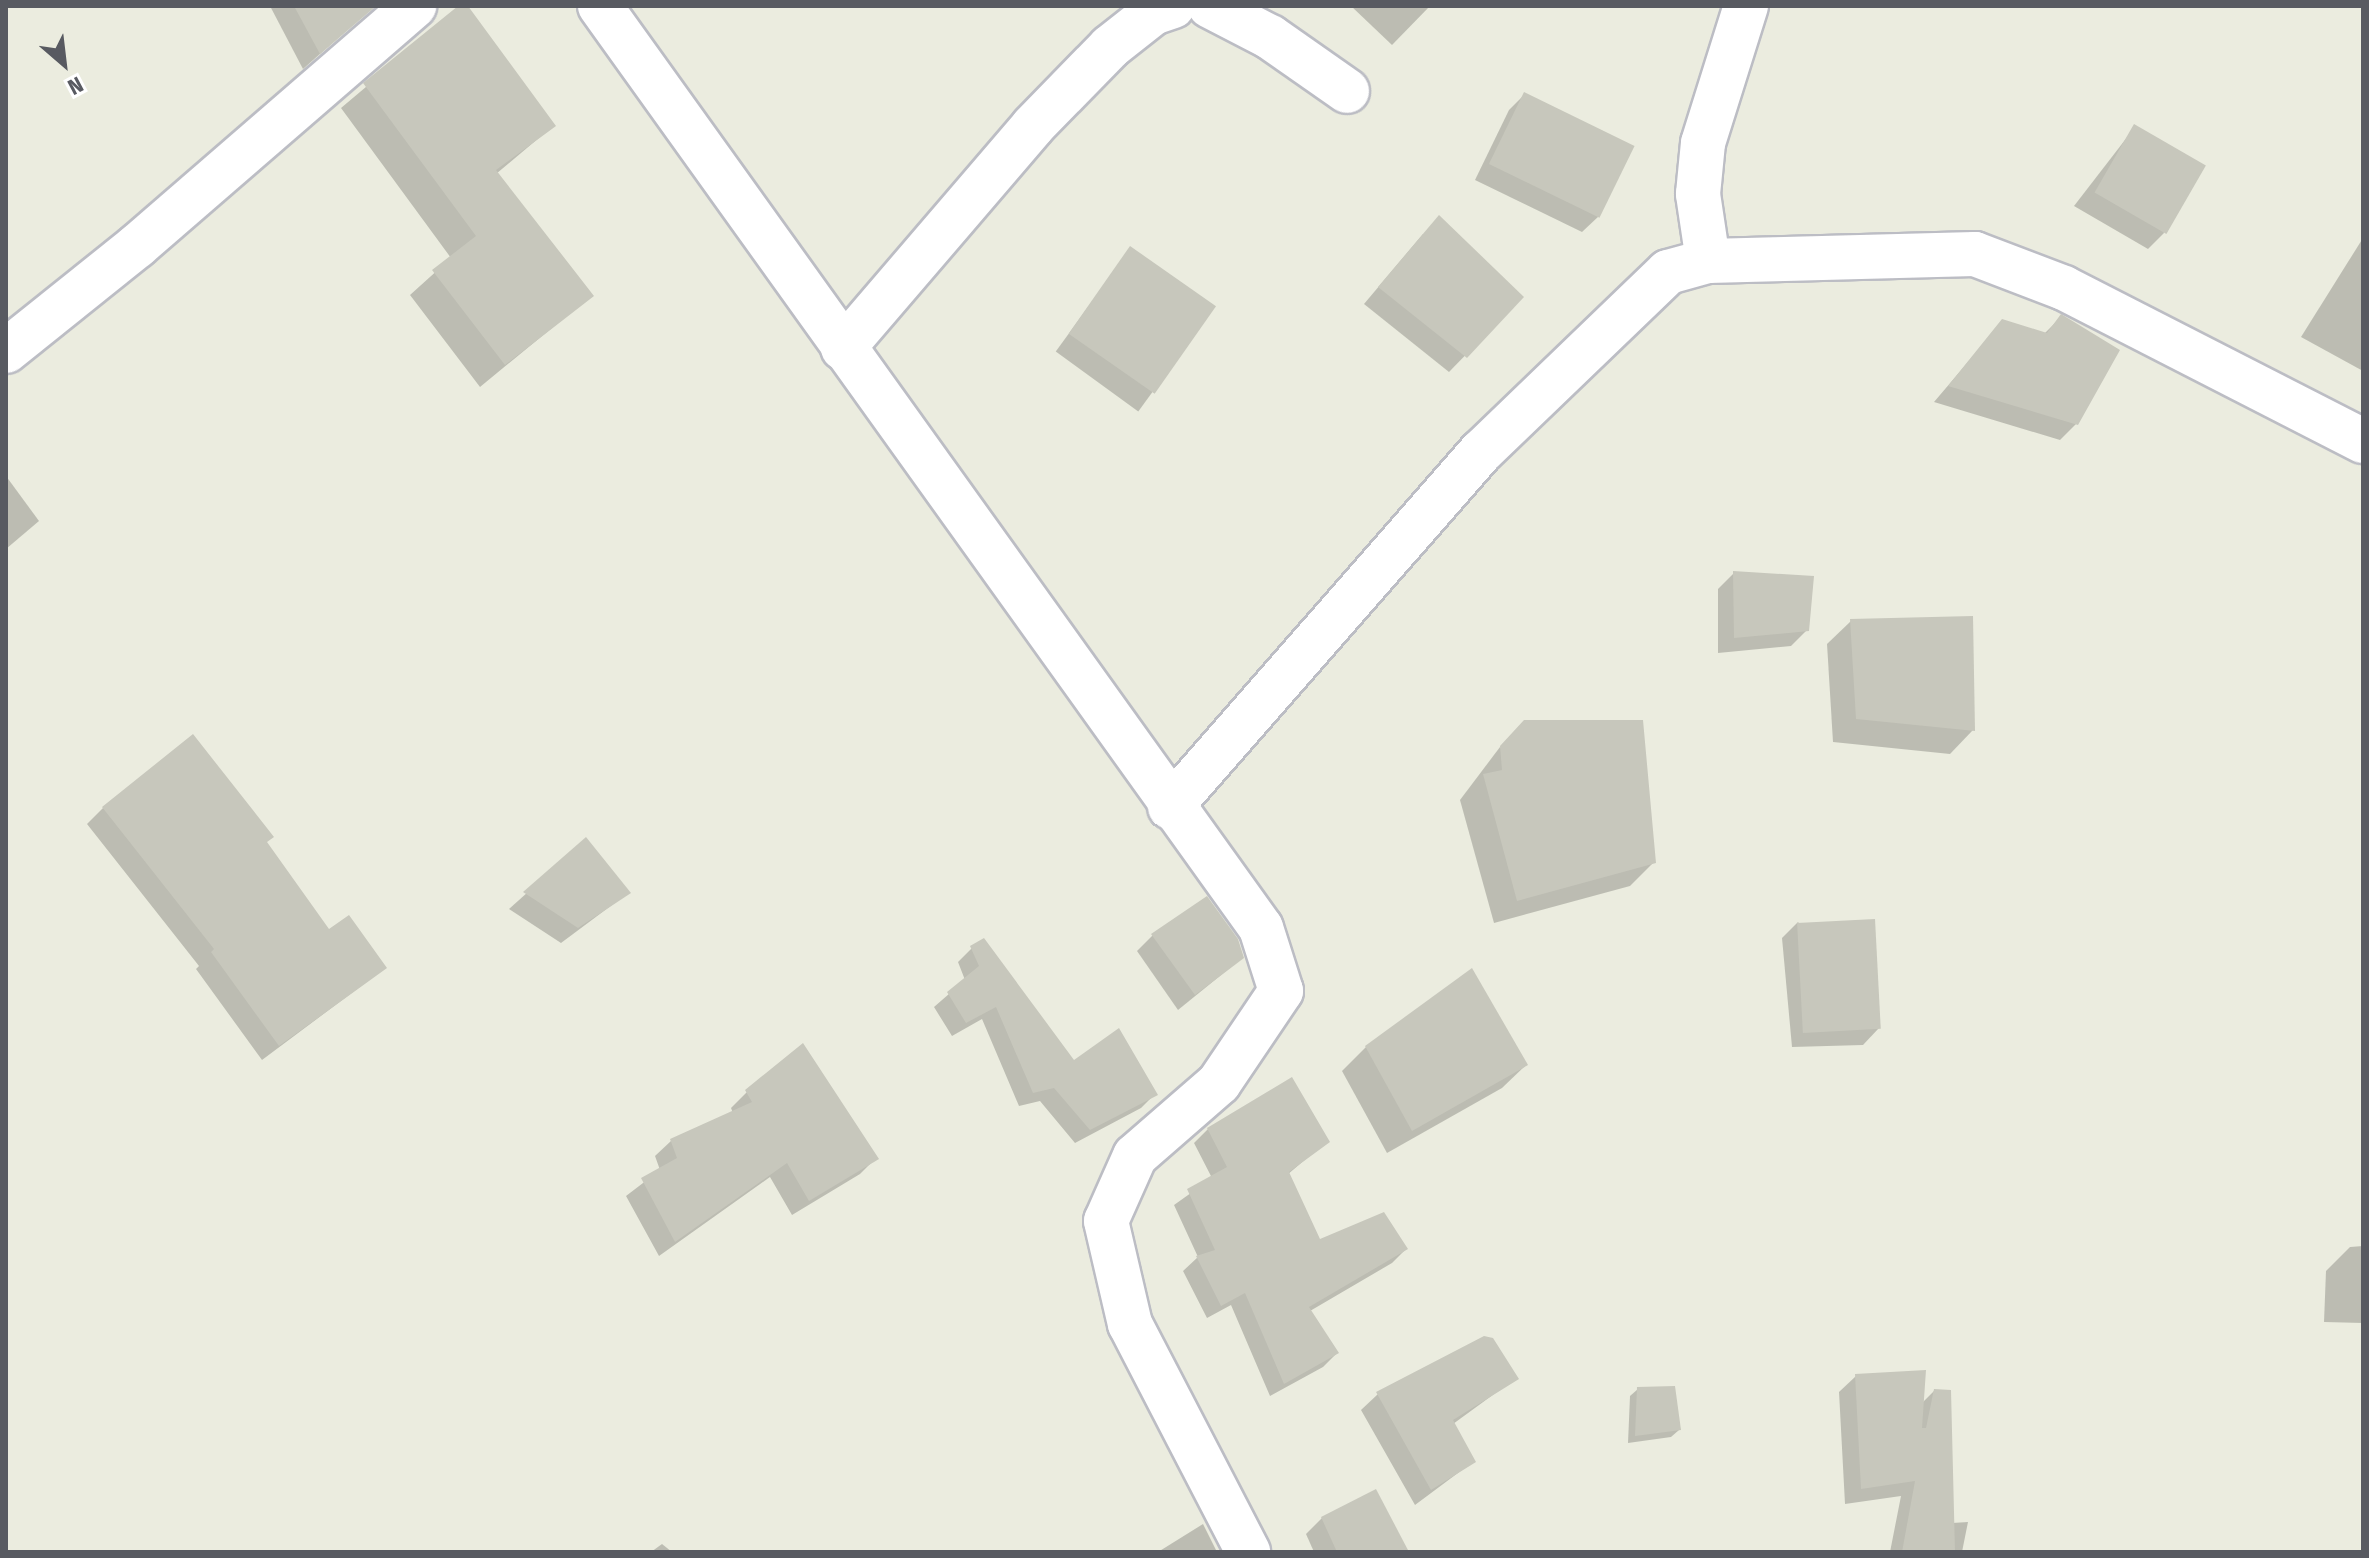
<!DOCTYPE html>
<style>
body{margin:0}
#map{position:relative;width:2369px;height:1558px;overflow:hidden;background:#ebecdf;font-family:"Fira Sans Condensed",sans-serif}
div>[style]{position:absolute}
.shadow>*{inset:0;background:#0003;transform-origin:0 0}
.building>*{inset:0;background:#c7c7bc;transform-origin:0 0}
.roads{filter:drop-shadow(2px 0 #bcbdc4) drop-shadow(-2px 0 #bcbdc4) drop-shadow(0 2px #bcbdc4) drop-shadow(0 -2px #bcbdc4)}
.street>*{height:44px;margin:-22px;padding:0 22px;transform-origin:22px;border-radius:22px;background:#fff}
span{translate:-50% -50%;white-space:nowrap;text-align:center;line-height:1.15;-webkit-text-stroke:6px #fff;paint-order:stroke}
.frame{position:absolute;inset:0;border:8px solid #585a61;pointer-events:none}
.north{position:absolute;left:24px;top:24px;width:80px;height:80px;-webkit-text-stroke:6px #fff;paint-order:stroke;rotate:152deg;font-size:22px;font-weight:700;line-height:32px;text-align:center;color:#585a61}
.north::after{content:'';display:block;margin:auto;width:28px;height:36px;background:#585a61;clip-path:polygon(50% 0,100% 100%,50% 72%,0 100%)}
</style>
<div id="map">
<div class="shadow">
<i style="clip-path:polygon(270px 6px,374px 6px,303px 69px)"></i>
<i style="clip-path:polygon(462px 6px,553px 126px,496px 174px,592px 295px,480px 387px,410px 295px,451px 258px,341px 108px)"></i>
<i style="clip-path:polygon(1351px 6px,1430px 6px,1392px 45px)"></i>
<i style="clip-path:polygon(1525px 94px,1599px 216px,1582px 232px,1475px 180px,1509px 110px)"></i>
<i style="clip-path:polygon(2135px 127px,2164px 233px,2148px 249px,2074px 206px)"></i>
<i style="clip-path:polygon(1423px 234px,1522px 297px,1449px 372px,1364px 304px)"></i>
<i style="clip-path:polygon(2363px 238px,2363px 371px,2301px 337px)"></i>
<i style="left:1131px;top:248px;width:102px;height:128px;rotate:36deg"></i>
<i style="clip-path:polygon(2061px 317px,2077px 423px,2060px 440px,1934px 402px,2003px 321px,2044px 334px)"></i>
<i style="clip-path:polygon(6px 476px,39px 521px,6px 549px)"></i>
<i style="clip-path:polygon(1734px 573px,1807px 630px,1791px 646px,1718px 653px,1718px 589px)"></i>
<i style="clip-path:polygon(1851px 621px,1973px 730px,1950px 754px,1833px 742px,1827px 644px)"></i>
<i style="clip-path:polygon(1500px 747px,1654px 862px,1630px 886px,1494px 923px,1460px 800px)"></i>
<i style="clip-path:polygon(103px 808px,265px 843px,329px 932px,385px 968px,262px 1060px,196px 969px,199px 966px,87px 824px)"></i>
<i style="clip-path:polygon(586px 840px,628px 893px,561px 943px,509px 909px)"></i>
<i style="clip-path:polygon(1798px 922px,1879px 1028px,1863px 1045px,1792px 1047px,1782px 938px)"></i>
<i style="clip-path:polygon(1153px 935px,1242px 958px,1178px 1010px,1137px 951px)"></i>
<i style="clip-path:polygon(972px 948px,1074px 1062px,1155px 1094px,1141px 1108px,1075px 1143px,1040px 1101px,1019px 1106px,982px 1019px,952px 1036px,934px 1007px,965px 980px,958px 962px)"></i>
<i style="clip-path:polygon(1366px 1047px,1526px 1065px,1502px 1088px,1387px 1153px,1342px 1071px)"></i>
<i style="clip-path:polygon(747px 1092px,876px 1158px,860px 1174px,792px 1215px,770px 1177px,659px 1256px,626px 1196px,660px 1170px,655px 1156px,672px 1140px,733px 1113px,731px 1108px)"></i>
<i style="clip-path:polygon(1208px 1129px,1327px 1141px,1287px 1175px,1319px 1241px,1406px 1249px,1392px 1263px,1310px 1311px,1337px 1353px,1323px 1367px,1270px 1396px,1231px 1305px,1207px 1318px,1183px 1271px,1198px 1257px,1174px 1205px,1212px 1178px,1194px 1143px)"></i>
<i style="clip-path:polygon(2363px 1246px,2363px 1323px,2324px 1322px,2326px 1271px,2350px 1247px)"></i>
<i style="clip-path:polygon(1856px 1376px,1922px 1403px,1934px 1391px,1952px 1523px,1968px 1522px,1962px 1552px,1890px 1552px,1901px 1496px,1845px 1504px,1839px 1392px)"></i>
<i style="clip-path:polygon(1516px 1378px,1453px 1424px,1474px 1461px,1415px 1505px,1361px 1410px,1378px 1394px)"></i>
<i style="clip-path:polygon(1638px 1389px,1679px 1430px,1671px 1437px,1628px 1443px,1630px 1396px)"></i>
<i style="clip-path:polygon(1322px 1518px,1407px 1552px,1314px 1552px,1306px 1534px)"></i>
<i style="clip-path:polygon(1203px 1524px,1217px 1552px,1158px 1552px)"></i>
<i style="clip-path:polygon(662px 1544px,672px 1552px,651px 1552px)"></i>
</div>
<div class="building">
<i style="clip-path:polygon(294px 6px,376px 6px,320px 54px)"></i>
<i style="clip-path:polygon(458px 6px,468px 6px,556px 126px,496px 170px,594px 296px,505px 365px,432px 270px,476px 236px,363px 83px)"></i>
<i style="left:1524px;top:92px;width:123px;height:80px;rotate:26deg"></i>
<i style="left:2134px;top:124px;width:83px;height:79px;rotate:30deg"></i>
<i style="clip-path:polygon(1439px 215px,1524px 297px,1467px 358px,1378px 287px)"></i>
<i style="left:1130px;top:246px;width:105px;height:107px;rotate:35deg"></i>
<i style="clip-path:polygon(2061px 314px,2120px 350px,2078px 425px,1948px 386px,2002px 319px,2047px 333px)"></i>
<i style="clip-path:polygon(1733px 571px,1814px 576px,1809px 631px,1734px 638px)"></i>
<i style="clip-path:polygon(1973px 616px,1975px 731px,1856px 719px,1850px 619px)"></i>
<i style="clip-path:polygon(1524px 720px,1643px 720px,1656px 863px,1517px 901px,1483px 774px,1502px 770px,1500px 746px)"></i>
<i style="clip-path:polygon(193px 734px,274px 837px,267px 842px,329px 929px,349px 915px,387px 968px,279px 1046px,211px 952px,214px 949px,102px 807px)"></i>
<i style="clip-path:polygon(586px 837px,631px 893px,578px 928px,523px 892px)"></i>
<i style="clip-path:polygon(1207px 896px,1238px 939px,1244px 958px,1195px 995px,1151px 934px)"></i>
<i style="left:1875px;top:919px;width:110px;height:78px;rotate:87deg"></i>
<i style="clip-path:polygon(984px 938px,1074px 1060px,1119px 1028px,1158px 1095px,1090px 1130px,1054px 1088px,1033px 1093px,996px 1007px,966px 1023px,947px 992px,979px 966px,970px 946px)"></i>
<i style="clip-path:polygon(1472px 968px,1528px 1065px,1412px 1131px,1365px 1046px)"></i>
<i style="clip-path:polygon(803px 1043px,879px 1159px,809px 1201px,787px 1163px,675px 1242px,641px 1178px,677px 1158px,670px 1139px,752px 1102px,745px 1090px)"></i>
<i style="clip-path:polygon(1292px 1077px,1330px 1142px,1289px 1172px,1320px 1239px,1384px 1212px,1408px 1249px,1309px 1307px,1339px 1353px,1284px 1384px,1245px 1293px,1221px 1306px,1196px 1256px,1215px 1250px,1187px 1189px,1227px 1167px,1207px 1128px)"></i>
<i style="clip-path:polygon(1484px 1336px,1493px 1338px,1519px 1379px,1453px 1420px,1476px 1462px,1431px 1490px,1376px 1392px)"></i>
<i style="clip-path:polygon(1926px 1370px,1922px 1428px,1926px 1428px,1934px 1389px,1951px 1390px,1955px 1552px,1902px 1552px,1915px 1481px,1861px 1489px,1855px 1374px)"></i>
<i style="clip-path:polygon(1675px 1386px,1681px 1430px,1635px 1436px,1637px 1387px)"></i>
<i style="clip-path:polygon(1376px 1489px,1409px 1552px,1337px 1552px,1321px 1517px)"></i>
</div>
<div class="roads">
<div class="street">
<i style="left:600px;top:6px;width:1134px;rotate:54.36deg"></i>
<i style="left:1261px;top:928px;width:66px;rotate:72.4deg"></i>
<i style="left:1281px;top:991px;width:111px;rotate:124deg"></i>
<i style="left:1219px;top:1083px;width:111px;rotate:139deg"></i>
<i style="left:1135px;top:1156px;width:71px;rotate:114deg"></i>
<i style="left:1106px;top:1221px;width:106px;rotate:76.9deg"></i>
<i style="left:1130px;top:1324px;width:257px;rotate:62.6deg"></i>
<i style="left:1210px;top:6px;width:68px;rotate:27.3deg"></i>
<i style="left:1270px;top:37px;width:94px;rotate:35deg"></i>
<i style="left:1708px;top:261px;width:68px;rotate:-98.5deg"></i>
<i style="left:1698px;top:194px;width:51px;rotate:-84.4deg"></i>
<i style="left:1703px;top:143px;width:144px;rotate:-72.6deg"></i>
<i style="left:843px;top:348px;width:292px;rotate:-49.4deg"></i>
<i style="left:1033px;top:126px;width:110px;rotate:-45.7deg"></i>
<i style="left:1110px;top:47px;width:55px;rotate:-38.3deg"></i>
<i style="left:1153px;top:13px;width:21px;rotate:-19deg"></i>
<i style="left:6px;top:351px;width:168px;rotate:-38.7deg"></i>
<i style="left:137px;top:246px;width:367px;rotate:-40.9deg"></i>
<i style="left:1170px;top:807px;width:473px;rotate:-48.8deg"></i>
<i style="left:1482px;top:451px;width:258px;rotate:-43.9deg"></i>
<i style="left:1668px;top:272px;width:41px;rotate:-15.4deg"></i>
<i style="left:1708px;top:261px;width:267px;rotate:-1.5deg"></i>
<i style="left:1975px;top:254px;width:95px;rotate:20.9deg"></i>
<i style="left:2064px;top:288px;width:336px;rotate:27.1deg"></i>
</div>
</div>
<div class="frame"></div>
<div class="north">N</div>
</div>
